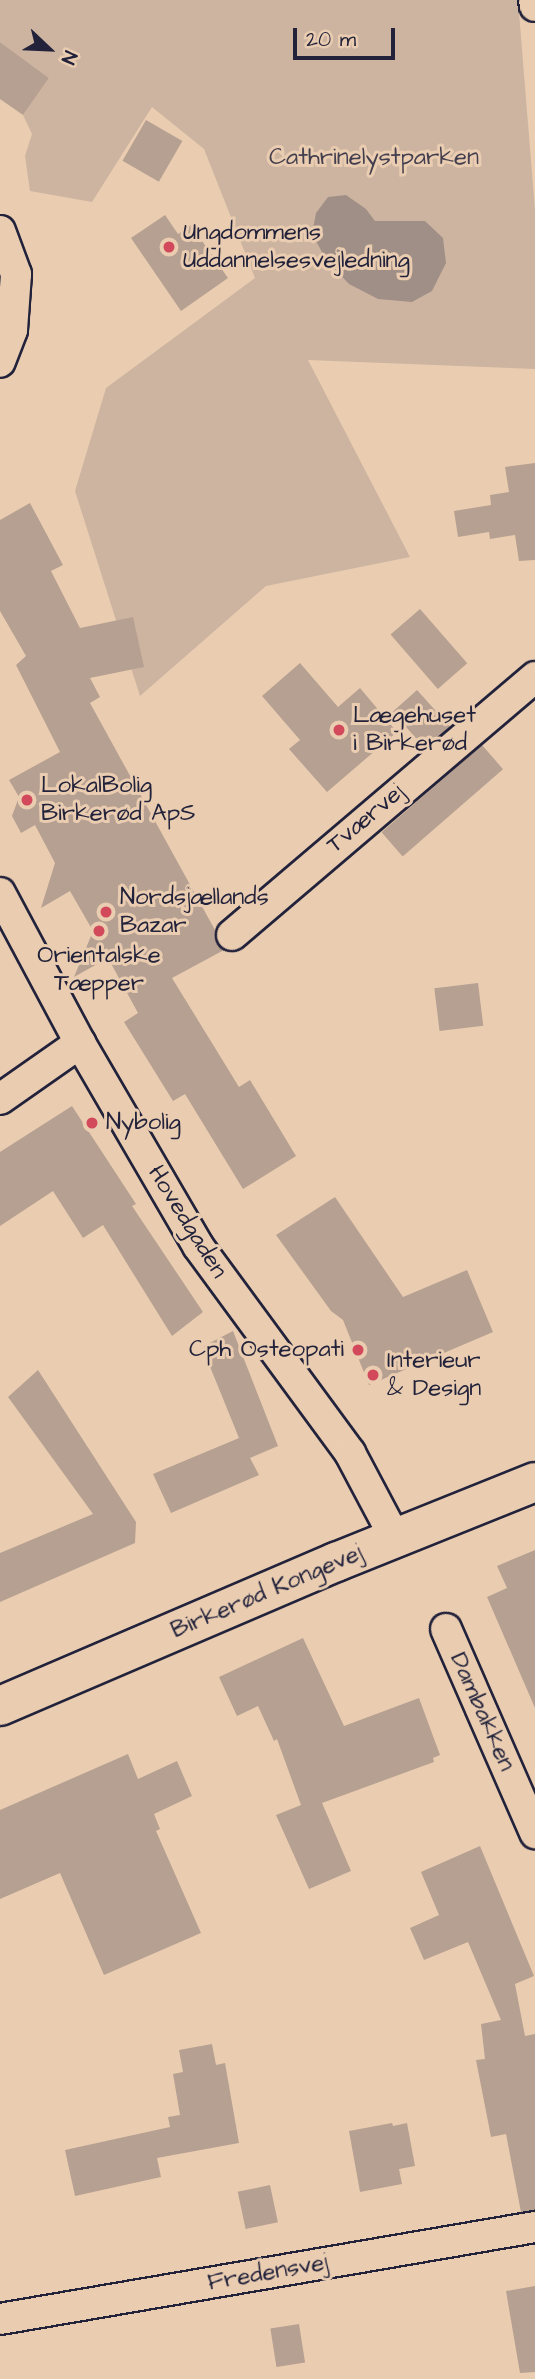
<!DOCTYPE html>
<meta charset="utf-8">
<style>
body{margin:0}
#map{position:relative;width:535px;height:2379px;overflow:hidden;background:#eacdb1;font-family:"Architects Daughter",sans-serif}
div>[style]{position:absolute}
.green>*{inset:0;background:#cdb4a0}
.water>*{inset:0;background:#a08f86}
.building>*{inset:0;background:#b6a091;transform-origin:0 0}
.roads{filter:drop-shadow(2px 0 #22223b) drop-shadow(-2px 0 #22223b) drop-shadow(0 2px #22223b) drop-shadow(0 -2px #22223b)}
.street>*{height:30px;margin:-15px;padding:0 15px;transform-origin:15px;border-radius:15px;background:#eacdb1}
.secondary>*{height:38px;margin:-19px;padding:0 19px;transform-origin:19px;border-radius:19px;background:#eacdb1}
.dots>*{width:19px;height:19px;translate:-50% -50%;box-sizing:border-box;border:4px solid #eacdb1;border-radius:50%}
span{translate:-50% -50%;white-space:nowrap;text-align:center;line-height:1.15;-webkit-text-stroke:6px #eacdb1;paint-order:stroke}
.park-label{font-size:24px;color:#443f4f}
.poi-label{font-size:24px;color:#22223b}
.left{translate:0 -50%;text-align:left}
.right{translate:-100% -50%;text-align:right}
.street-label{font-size:24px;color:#22223b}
.north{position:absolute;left:14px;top:14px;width:70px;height:70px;-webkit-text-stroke:5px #eacdb1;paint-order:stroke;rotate:113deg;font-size:19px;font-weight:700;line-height:28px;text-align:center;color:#22223b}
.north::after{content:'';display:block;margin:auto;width:24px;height:32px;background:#22223b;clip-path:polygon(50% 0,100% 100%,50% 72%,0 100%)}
.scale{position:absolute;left:293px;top:28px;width:102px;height:32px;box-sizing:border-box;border:4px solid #22223b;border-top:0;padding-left:9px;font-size:21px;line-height:24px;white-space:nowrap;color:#22223b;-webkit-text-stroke:5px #eacdb1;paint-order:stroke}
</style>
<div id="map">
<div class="green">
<i style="clip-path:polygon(0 0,518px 0,535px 210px,535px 369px,308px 360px,410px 557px,266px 586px,140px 696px,75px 491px,106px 388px,255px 278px,204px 149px,152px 107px,92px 202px,30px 191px,25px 156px,32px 134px,23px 115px,49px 78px,0 42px)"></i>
</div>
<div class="water">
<i style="clip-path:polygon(346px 195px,366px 209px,375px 221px,425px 221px,443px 238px,446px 263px,432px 291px,412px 302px,378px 299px,349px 284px,327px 261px,312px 234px,316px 213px,328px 197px)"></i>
</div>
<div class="building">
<i style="clip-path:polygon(0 42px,49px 78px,23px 115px,0 99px)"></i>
<i style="left:146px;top:120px;width:42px;height:47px;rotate:30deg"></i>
<i style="clip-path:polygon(165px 215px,178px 234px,191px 225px,228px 278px,181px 311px,131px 238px)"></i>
<i style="clip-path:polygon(535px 463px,535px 560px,519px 561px,515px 535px,490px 539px,489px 532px,458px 537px,454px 511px,491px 505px,490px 495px,509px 492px,505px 467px)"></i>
<i style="clip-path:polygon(30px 503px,63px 565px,51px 571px,80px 628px,133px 617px,144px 667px,90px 678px,100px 697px,90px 703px,215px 930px,218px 946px,224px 950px,172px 978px,239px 1087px,250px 1080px,296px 1156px,243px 1189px,185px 1094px,173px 1101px,124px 1022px,138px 1013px,108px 958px,74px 977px,93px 931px,70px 891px,41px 908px,55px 863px,35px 825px,21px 833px,12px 816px,19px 797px,9px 780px,60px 752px,16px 665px,26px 656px,0 611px,0 520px)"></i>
<i style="left:420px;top:609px;width:72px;height:39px;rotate:49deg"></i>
<i style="clip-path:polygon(300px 663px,338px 707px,360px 688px,397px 732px,327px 792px,289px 749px,300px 740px,262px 696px)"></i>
<i style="left:417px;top:690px;width:50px;height:33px;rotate:48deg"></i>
<i style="left:482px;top:745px;width:32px;height:133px;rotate:49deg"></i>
<i style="left:478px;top:983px;width:43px;height:44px;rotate:83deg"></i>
<i style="clip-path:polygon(72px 1106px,136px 1204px,132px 1206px,203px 1312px,172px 1336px,103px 1225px,83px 1238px,53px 1191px,0 1226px,0 1152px)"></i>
<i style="clip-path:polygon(335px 1197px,403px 1297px,467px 1270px,493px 1332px,369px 1385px,343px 1320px,331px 1311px,276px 1235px)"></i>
<i style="clip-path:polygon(233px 1331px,278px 1446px,250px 1458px,259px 1475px,171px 1513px,153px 1474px,239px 1438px,202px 1347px)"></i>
<i style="clip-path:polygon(38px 1370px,136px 1522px,135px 1543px,0 1602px,0 1553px,93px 1514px,8px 1397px)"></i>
<i style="clip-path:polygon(535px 1550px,535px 1708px,487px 1597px,507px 1588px,497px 1566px)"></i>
<i style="clip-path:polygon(303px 1638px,344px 1726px,419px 1698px,440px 1755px,433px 1758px,434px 1762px,322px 1803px,351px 1871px,309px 1889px,276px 1815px,301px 1805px,277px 1739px,274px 1741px,258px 1706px,237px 1716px,219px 1677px)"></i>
<i style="clip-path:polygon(128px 1754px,138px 1779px,177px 1761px,192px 1796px,154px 1814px,160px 1829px,156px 1831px,201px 1933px,104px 1975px,60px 1873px,0 1899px,0 1810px)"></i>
<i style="clip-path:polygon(480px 1846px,534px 1976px,515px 1984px,525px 2036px,535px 2034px,535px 2210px,521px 2212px,506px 2134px,491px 2137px,476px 2060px,485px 2059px,481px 2024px,501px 2020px,468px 1942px,424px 1960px,410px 1928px,439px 1915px,421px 1872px)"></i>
<i style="clip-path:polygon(212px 2044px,216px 2065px,225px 2063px,239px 2143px,157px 2158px,161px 2177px,75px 2196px,65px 2150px,170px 2127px,168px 2117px,180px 2115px,173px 2074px,183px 2072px,179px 2050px)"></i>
<i style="clip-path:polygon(392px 2123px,393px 2126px,407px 2123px,415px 2166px,399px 2169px,402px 2184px,360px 2192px,349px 2131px)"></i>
<i style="left:270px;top:2185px;width:38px;height:33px;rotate:78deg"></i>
<i style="clip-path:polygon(535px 2286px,535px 2372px,520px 2373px,506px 2291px)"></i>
<i style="left:299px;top:2324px;width:39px;height:29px;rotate:81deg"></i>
</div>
<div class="roads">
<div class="street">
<i style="left:534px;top:0;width:6px;rotate:81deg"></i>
<i style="left:0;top:231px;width:46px;rotate:69.6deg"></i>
<i style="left:16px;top:274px;width:56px;rotate:94.1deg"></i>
<i style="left:12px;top:330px;width:34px;rotate:111deg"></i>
<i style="left:0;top:893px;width:170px;rotate:61.9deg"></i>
<i style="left:80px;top:1043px;width:235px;rotate:59.8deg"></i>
<i style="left:198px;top:1246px;width:257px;rotate:53.7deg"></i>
<i style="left:350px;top:1453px;width:96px;rotate:62.1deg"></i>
<i style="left:232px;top:935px;width:398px;rotate:-40.4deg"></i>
<i style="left:0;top:1099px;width:98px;rotate:-35deg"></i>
<i style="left:446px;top:1629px;width:223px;rotate:66.4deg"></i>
<i style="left:0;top:2319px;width:543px;rotate:-9.76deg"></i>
</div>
<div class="secondary">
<i style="left:0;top:1706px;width:366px;rotate:-23.2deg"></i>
<i style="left:336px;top:1562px;width:214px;rotate:-21.9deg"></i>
</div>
</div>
<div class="dots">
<i style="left:169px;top:247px;background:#d1495b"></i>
<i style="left:339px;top:730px;background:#d1495b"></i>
<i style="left:27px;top:800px;background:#d1495b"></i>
<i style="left:106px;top:912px;background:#d1495b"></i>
<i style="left:99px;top:931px;background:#d1495b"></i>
<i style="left:92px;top:1123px;background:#d1495b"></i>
<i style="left:358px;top:1350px;background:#d1495b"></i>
<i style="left:373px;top:1375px;background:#d1495b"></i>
</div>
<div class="park-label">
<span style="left:374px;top:158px">Cathrinelystparken</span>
</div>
<div class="poi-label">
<span class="left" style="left:183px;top:247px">Ungdommens<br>Uddannelsesvejledning</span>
<span class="left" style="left:353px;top:730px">Lægehuset<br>i Birkerød</span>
<span class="left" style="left:41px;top:800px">LokalBolig<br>Birkerød ApS</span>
<span class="left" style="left:120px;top:912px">Nordsjællands<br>Bazar</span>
<span style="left:99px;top:970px">Orientalske<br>Tæpper</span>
<span class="left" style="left:106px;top:1123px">Nybolig</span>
<span class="right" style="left:344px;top:1350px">Cph Osteopati</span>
<span class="left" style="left:387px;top:1375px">Interieur<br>&amp; Design</span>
</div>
<div class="street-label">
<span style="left:366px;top:819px;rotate:-40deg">Tværvej</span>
<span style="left:187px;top:1222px;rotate:58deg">Hovedgaden</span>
<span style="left:267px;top:1592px;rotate:-23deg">Birkerød Kongevej</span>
<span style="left:482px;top:1712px;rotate:66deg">Dambakken</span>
<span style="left:268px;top:2273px;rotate:-10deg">Fredensvej</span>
</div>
<div class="north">N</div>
<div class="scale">20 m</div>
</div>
